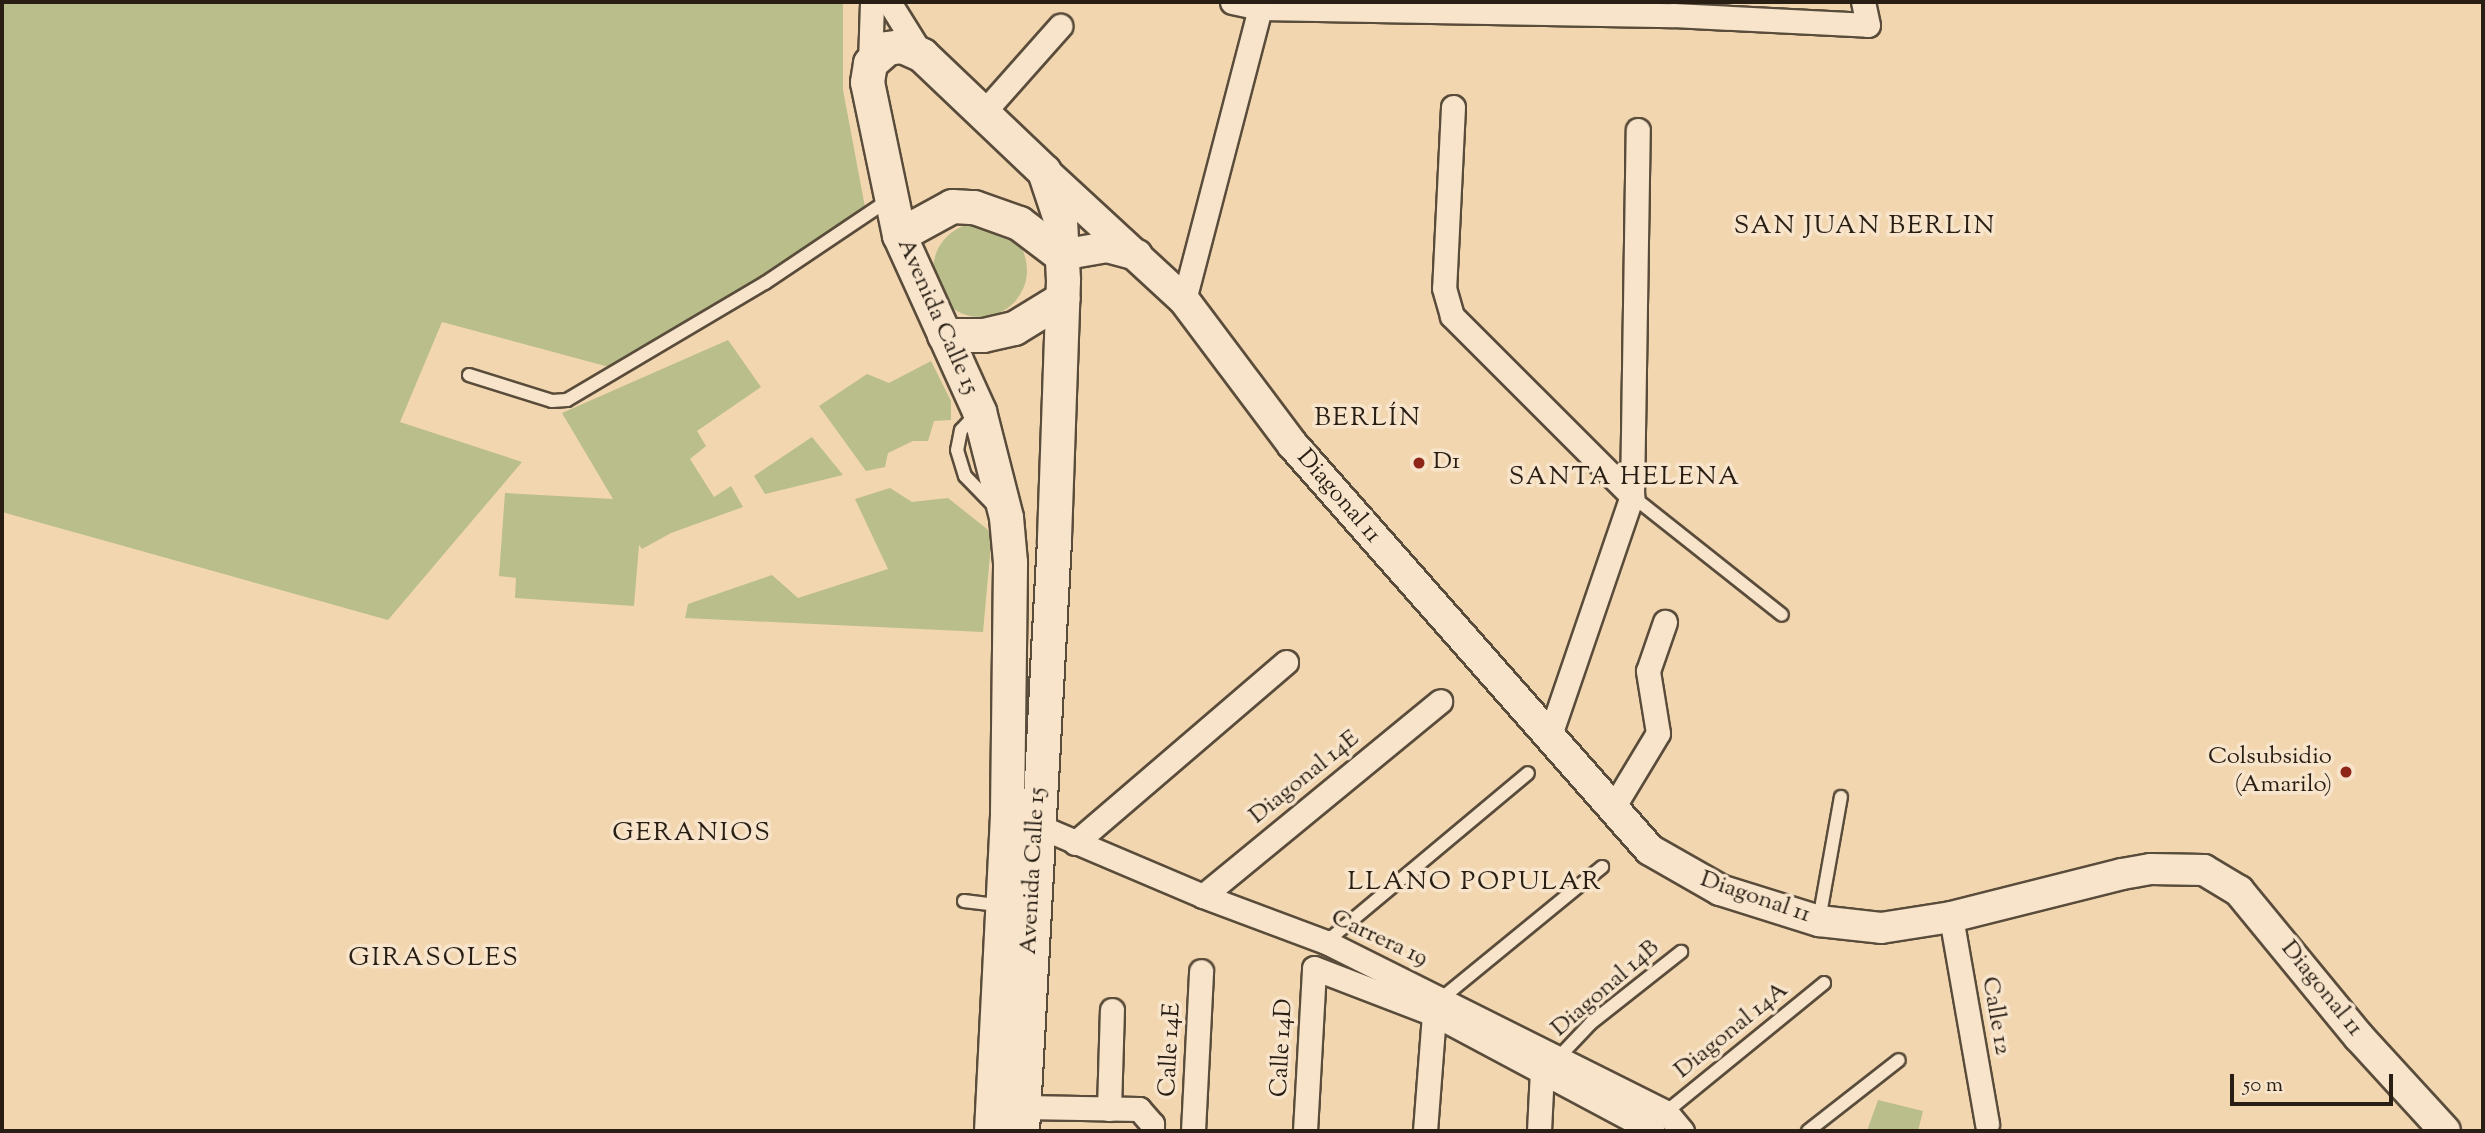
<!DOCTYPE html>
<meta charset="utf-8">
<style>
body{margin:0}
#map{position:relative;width:2485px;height:1133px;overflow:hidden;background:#f2d6af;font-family:"Sorts Mill Goudy",serif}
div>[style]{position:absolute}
.green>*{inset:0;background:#b9be8b}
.round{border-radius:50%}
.roads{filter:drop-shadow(2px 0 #5a4c3b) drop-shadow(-2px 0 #5a4c3b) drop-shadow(0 2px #5a4c3b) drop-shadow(0 -2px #5a4c3b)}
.service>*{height:12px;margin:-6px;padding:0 6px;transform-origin:6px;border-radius:6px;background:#f7e4cb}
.minor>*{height:23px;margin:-11.5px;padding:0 11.5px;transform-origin:11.5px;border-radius:11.5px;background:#f7e4cb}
.tertiary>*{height:30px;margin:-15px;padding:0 15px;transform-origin:15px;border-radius:15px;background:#f7e4cb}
.secondary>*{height:33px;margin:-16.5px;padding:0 16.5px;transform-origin:16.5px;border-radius:16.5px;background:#f7e4cb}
.dots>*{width:19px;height:19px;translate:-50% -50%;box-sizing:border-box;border:4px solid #f7e4cb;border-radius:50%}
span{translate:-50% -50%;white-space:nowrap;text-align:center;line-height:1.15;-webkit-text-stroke:7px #f7e4cb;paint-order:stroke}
.street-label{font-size:24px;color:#281e14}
.poi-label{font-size:24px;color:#281e14}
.left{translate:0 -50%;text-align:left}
.right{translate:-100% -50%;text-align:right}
.neighbourhood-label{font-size:26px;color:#281e14;letter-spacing:2px}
.frame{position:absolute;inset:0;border:4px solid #281e14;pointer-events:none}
.scale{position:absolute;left:2230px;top:1074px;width:163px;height:32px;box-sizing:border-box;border:4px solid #281e14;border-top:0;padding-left:9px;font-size:21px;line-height:24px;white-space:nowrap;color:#281e14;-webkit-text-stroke:5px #f7e4cb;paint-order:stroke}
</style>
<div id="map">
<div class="green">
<i style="clip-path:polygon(2px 2px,843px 2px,843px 90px,867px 218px,609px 367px,442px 322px,400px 422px,522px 462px,388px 620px,2px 512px)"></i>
<i class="round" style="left:933px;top:223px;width:94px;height:94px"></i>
<i style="clip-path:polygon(728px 340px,761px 387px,697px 431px,706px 446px,690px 459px,714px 497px,731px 486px,743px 507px,671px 533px,642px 549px,639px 545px,634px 606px,515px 598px,516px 578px,499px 576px,505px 493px,613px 499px,562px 413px)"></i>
<i style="clip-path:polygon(931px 361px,951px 401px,951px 420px,934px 421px,928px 441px,913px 441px,888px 453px,885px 467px,866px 471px,819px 406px,867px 374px,889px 383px)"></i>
<i style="clip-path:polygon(812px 437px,843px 475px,765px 494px,754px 476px)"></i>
<i style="clip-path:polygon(890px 488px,912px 502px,948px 498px,992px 533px,983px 632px,685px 618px,688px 604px,772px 575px,798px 598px,888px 569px,855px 499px)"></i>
<i style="clip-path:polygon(1878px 1100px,1923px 1111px,1918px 1131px,1867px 1131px)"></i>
</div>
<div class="roads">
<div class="service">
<i style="left:469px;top:375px;width:87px;rotate:17.4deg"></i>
<i style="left:552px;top:401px;width:15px;rotate:-4deg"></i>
<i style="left:567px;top:400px;width:230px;rotate:-30.6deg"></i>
<i style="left:765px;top:283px;width:151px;rotate:-33.9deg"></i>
<i style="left:977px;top:413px;width:23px;rotate:133deg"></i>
<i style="left:961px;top:430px;width:20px;rotate:101deg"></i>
<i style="left:957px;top:450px;width:27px;rotate:73deg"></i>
<i style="left:965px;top:476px;width:43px;rotate:45.9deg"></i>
<i style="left:1632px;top:496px;width:191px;rotate:38.4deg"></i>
<i style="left:964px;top:901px;width:38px;rotate:7deg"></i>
<i style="left:1819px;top:920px;width:125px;rotate:-79.9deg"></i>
<i style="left:1326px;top:942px;width:263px;rotate:-39.9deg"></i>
<i style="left:1442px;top:998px;width:207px;rotate:-39.3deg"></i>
<i style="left:1558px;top:1058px;width:48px;rotate:-46.7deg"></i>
<i style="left:1591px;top:1023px;width:115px;rotate:-38.3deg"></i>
<i style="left:1666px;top:1112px;width:204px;rotate:-39.2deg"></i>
<i style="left:1808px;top:1131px;width:115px;rotate:-38deg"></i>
</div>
<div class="minor">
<i style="left:889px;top:2px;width:62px;rotate:58.1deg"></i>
<i style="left:1232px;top:2px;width:29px;rotate:12deg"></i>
<i style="left:1260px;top:8px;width:413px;rotate:1deg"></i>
<i style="left:1673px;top:15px;width:195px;rotate:2.9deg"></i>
<i style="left:1868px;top:25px;width:24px;rotate:-102deg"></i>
<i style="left:870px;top:63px;width:61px;rotate:-88.1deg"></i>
<i style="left:1453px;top:107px;width:181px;rotate:92.8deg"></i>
<i style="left:1444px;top:288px;width:29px;rotate:74deg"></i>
<i style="left:1452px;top:316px;width:255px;rotate:45deg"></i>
<i style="left:982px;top:114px;width:118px;rotate:-48.4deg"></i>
<i style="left:1184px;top:300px;width:302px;rotate:-75.4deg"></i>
<i style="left:1550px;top:735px;width:253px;rotate:-71.1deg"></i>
<i style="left:1632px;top:496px;width:366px;rotate:-89.1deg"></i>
<i style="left:1614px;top:806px;width:85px;rotate:-58.9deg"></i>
<i style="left:1658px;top:733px;width:63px;rotate:-99.2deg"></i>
<i style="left:1648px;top:671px;width:52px;rotate:-70.9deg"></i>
<i style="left:1036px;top:825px;width:181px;rotate:23deg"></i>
<i style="left:1203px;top:896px;width:131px;rotate:20.5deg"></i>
<i style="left:1326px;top:942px;width:380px;rotate:26.6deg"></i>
<i style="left:1666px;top:1112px;width:25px;rotate:50deg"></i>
<i style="left:1075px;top:843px;width:278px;rotate:-40.6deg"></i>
<i style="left:1203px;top:896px;width:307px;rotate:-39.4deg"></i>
<i style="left:1951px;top:917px;width:210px;rotate:80.1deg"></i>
<i style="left:1023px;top:1107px;width:116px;rotate:1deg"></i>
<i style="left:1139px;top:1109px;width:20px;rotate:49deg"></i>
<i style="left:1152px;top:1124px;width:7px;rotate:90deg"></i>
<i style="left:1109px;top:1109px;width:99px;rotate:-88.3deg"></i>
<i style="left:1193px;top:1131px;width:160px;rotate:-87.1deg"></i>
<i style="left:1305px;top:1131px;width:163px;rotate:-86.8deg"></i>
<i style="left:1314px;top:968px;width:129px;rotate:21deg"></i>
<i style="left:1434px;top:1014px;width:248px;rotate:28.1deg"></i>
<i style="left:1425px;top:1131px;width:117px;rotate:-85.6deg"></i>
<i style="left:1539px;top:1131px;width:61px;rotate:-87.2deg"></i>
</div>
<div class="tertiary">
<i style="left:1044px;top:171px;width:190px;rotate:42.7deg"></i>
<i style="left:1184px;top:300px;width:180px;rotate:53.1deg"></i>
<i style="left:1292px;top:444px;width:541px;rotate:48.6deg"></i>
<i style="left:1650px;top:850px;width:81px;rotate:29.7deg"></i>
<i style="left:1720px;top:890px;width:104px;rotate:17.4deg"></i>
<i style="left:1819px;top:921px;width:62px;rotate:6.4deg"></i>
<i style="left:1881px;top:928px;width:71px;rotate:-8.9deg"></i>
<i style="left:1951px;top:917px;width:176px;rotate:-14.1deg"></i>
<i style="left:2122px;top:874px;width:29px;rotate:-10deg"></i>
<i style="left:2151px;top:869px;width:53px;rotate:1.1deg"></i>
<i style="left:2204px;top:870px;width:41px;rotate:31deg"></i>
<i style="left:2239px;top:891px;width:189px;rotate:50.6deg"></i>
<i style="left:2359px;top:1037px;width:127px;rotate:47.5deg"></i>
<i style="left:1061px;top:255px;width:47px;rotate:-9.9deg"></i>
<i style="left:1107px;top:247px;width:31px;rotate:15deg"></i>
</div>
<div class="secondary">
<i style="left:899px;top:235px;width:60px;rotate:-28.7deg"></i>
<i style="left:952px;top:206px;width:22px;rotate:3deg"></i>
<i style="left:974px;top:207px;width:48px;rotate:19.6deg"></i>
<i style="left:1019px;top:223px;width:53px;rotate:37.3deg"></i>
<i style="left:944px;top:335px;width:39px"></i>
<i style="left:983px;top:335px;width:32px;rotate:-13deg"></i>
<i style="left:1014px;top:328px;width:57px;rotate:-31.5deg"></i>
<i style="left:991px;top:1131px;width:319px;rotate:-87.1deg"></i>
<i style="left:1007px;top:812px;width:250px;rotate:-89.3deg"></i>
<i style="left:1010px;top:562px;width:45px;rotate:-95.1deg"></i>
<i style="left:1006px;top:517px;width:109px;rotate:-104.3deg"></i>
<i style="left:979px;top:411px;width:193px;rotate:-114.4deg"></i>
<i style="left:899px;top:235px;width:156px;rotate:-101.8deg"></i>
<i style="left:867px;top:82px;width:19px;rotate:-81deg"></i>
<i style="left:870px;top:63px;width:23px;rotate:-41deg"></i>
<i style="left:887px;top:48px;width:15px;rotate:-8deg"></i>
<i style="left:902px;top:46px;width:22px;rotate:24deg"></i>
<i style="left:922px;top:55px;width:168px;rotate:43.6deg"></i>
<i style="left:1044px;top:171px;width:51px;rotate:71.6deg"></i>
<i style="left:1060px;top:219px;width:61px;rotate:87.2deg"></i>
<i style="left:1063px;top:280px;width:260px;rotate:92deg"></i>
<i style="left:1054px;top:540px;width:592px;rotate:93.1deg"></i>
</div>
</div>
<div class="dots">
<i style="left:1419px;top:463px;background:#8f2418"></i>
<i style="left:2346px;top:772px;background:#8f2418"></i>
</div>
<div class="street-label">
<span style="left:937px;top:317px;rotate:66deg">Avenida Calle 15</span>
<span style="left:1338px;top:497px;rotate:49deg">Diagonal 11</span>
<span style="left:1305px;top:778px;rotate:-39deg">Diagonal 14E</span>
<span style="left:1034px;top:871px;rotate:-87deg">Avenida Calle 15</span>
<span style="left:1755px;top:898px;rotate:19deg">Diagonal 11</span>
<span style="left:1379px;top:939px;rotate:25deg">Carrera 19</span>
<span style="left:1606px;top:989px;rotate:-41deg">Diagonal 14B</span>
<span style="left:2321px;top:989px;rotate:51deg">Diagonal 11</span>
<span style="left:1995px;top:1016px;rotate:80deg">Calle 12</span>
<span style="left:1732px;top:1031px;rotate:-39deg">Diagonal 14A</span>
<span style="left:1283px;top:1048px;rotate:-87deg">Calle 14D</span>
<span style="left:1171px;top:1050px;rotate:-87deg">Calle 14E</span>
</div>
<div class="poi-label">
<span class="left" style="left:1433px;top:463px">D1</span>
<span class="right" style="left:2332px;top:772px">Colsubsidio<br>(Amarilo)</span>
</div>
<div class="neighbourhood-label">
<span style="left:1865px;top:227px">SAN JUAN BERLIN</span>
<span style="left:1368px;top:419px">BERLÍN</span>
<span style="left:1625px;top:478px">SANTA HELENA</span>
<span style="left:692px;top:834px">GERANIOS</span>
<span style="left:1475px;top:883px">LLANO POPULAR</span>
<span style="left:434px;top:959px">GIRASOLES</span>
</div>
<div class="frame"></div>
<div class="scale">50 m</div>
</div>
